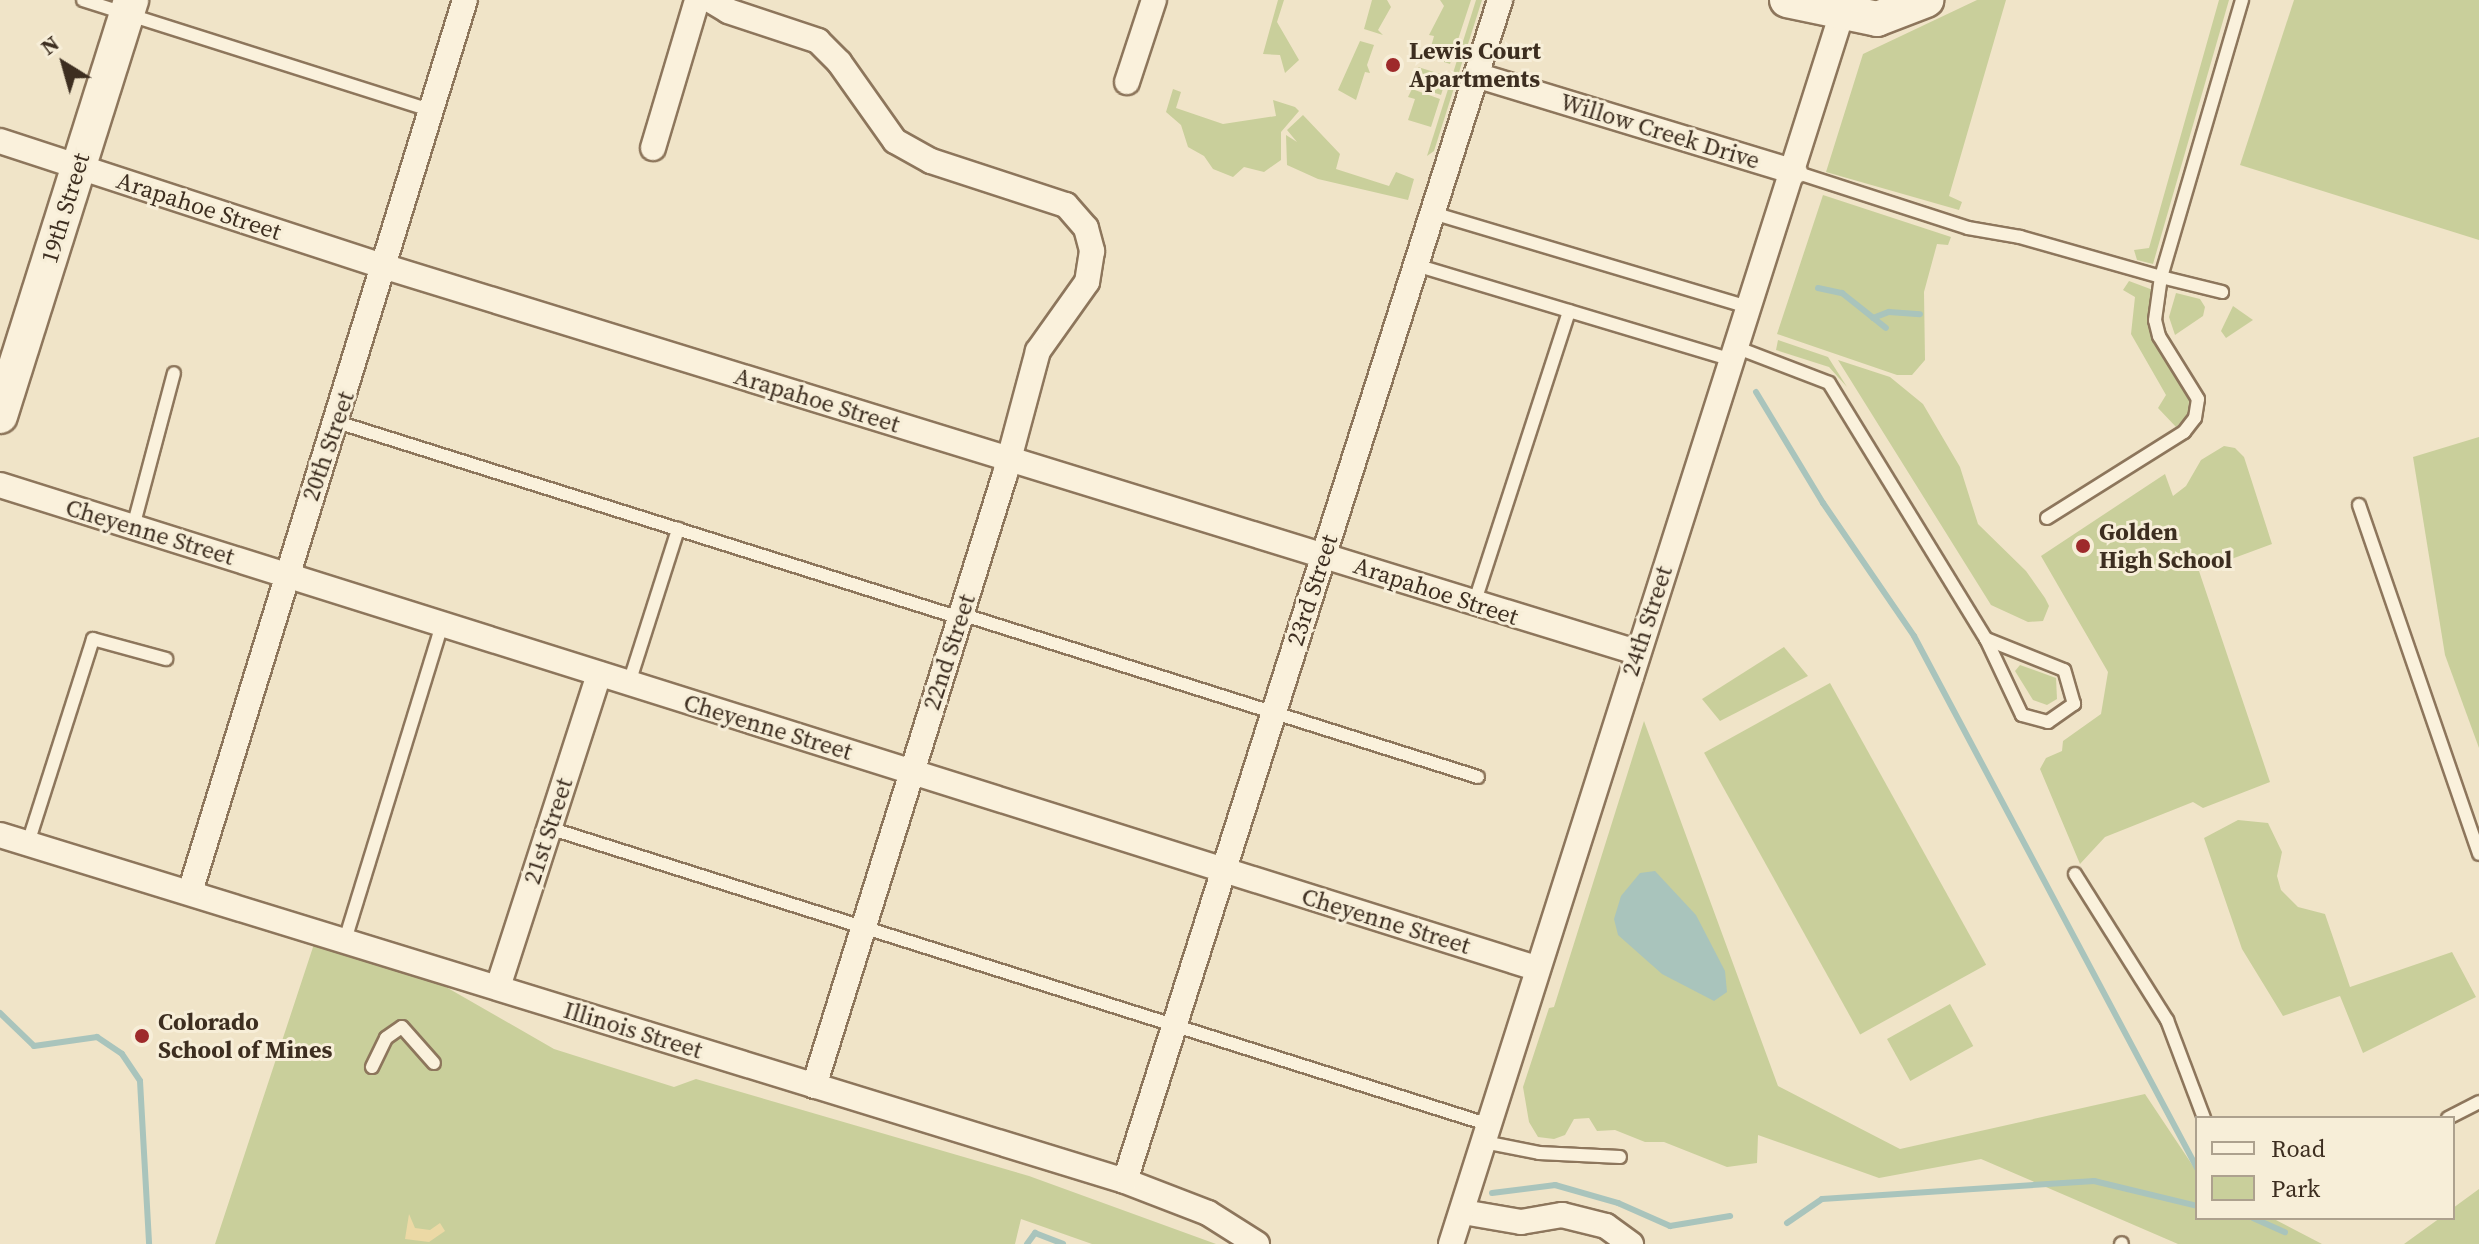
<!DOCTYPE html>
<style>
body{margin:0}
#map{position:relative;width:2479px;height:1244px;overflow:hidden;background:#f0e4c8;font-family:"Source Serif 4",serif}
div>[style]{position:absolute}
.green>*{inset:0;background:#c9cf9b;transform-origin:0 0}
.sand>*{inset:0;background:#ecd9a5}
.water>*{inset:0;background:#a9c4bc}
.stream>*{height:6px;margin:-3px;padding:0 3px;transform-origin:3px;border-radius:3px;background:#a9c4bc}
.roads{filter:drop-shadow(2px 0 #8d765c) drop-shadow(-2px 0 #8d765c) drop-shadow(0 2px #8d765c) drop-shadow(0 -2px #8d765c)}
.service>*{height:12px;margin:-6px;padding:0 6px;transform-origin:6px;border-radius:6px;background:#faf1dc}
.minor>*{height:24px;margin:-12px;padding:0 12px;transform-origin:12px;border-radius:12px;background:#faf1dc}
.secondary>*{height:34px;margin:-17px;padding:0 17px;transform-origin:17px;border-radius:17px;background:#faf1dc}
.dots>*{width:22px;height:22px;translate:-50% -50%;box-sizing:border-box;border:4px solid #f7eed8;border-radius:50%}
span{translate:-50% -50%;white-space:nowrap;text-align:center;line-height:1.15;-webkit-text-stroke:6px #f7eed8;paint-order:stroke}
.poi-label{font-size:24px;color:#3d2e20;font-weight:700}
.left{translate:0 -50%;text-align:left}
.street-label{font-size:24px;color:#3d2e20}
.legend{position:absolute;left:2195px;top:1116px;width:260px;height:104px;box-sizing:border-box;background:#f7eed8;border:2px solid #ada18e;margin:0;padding:10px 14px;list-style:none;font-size:24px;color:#3d2e20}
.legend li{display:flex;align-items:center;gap:16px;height:40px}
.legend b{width:40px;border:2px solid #ada18e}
.north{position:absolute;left:24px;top:24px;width:80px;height:80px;-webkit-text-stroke:6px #f7eed8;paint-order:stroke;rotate:323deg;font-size:22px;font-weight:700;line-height:32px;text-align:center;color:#3d2e20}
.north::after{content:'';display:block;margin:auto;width:28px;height:36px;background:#3d2e20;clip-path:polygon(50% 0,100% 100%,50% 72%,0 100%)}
</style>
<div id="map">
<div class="green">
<i style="clip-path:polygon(1278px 0,1284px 0,1277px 22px,1299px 60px,1285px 73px,1280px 55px,1263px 54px)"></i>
<i style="clip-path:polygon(1372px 0,1387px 0,1391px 7px,1378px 30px,1383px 35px,1364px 29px)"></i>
<i style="clip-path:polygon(1440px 0,1471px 0,1450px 64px,1423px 55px,1429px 54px,1434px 36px,1429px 35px,1444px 6px)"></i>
<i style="clip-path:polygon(1476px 0,1482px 0,1434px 151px,1427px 156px)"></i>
<i style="clip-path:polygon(1977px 0,2006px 0,1949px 196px,1962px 202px,1959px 210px,1826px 172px,1863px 54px)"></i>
<i style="clip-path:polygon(2219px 0,2229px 0,2153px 264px,2137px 260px,2134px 250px,2149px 248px)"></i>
<i style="clip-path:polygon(2294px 0,2479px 0,2479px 240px,2240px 165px)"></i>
<i style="clip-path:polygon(1360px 41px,1374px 45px,1367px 65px,1370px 73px,1365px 72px,1356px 100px,1338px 90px)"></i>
<i style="clip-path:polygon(1418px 67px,1447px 76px,1441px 95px,1417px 87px,1422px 72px)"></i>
<i style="clip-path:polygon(1173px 89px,1181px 92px,1176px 108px,1223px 124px,1276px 116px,1273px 100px,1295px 107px,1299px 111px,1281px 132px,1281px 160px,1264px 172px,1244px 167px,1233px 177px,1213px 169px,1204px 156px,1188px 147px,1181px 125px,1166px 112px)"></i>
<i style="clip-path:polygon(1412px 89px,1440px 99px,1431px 127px,1408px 120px,1415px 99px,1408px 97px)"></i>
<i style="clip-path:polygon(1303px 115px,1340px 154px,1336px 169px,1389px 186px,1396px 172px,1414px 179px,1408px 200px,1318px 179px,1287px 165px,1286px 135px,1297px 142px,1287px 130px)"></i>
<i style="clip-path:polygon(1823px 195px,1951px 237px,1948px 245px,1937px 244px,1924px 292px,1925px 360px,1912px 375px,1897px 375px,1777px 334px)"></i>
<i style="clip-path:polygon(2129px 281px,2153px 290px,2150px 334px,2189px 400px,2188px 415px,2176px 427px,2158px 408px,2166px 395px,2131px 334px,2135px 297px,2123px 290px)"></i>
<i style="clip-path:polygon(2176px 293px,2200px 299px,2205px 307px,2203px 316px,2175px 335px,2169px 317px)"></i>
<i style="clip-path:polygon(2233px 306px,2253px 320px,2226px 338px,2221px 331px)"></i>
<i style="clip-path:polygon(1778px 340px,1828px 357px,1847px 387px,1829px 367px,1776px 350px)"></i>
<i style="clip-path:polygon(1838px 360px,1890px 377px,1923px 404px,1960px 467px,1978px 524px,2026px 571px,2045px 598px,2049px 606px,2043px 621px,2028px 622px,1991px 605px)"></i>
<i style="clip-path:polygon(2479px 437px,2479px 748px,2445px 655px,2413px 457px)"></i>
<i style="clip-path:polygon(2224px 446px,2235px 448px,2244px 457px,2272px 544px,2199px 571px,2270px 782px,2203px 808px,2193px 802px,2105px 837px,2080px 864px,2040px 769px,2046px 758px,2062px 751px,2063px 741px,2101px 714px,2108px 672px,2041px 556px,2165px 474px,2173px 496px,2186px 486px,2201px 460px)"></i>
<i style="clip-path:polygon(1784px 647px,1808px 676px,1720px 721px,1702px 699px)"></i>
<i style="clip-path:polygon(2020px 665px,2056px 678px,2057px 699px,2047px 705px,2033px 700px,2015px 671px)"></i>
<i style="left:1830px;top:683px;width:322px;height:144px;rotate:61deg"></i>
<i style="clip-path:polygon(1644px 721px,1778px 1086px,1900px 1149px,2145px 1094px,2197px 1172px,2197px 1218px,2272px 1218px,2322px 1244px,2178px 1244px,1981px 1159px,1879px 1178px,1758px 1135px,1757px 1163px,1727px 1167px,1664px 1142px,1645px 1142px,1615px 1130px,1597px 1131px,1589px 1118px,1574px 1119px,1565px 1135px,1554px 1139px,1538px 1137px,1529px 1122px,1523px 1087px,1549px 1008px,1554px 1007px)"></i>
<i style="clip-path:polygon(2238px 820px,2268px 823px,2282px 852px,2277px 876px,2281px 890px,2298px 907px,2325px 914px,2350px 987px,2452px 952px,2476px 997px,2363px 1053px,2340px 996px,2283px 1016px,2242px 949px,2204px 838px)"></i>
<i style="clip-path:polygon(314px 944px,439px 983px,554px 1049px,674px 1087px,696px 1079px,1029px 1176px,1216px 1244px,1092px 1244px,1021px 1219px,1015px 1244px,215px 1244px)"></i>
<i style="left:1950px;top:1004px;width:48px;height:72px;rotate:61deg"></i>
<i style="clip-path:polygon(2479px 1189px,2479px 1244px,2404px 1244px,2440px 1218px,2453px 1218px,2453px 1208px)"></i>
</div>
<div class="sand">
<i style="clip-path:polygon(409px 1214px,415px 1228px,430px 1230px,440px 1223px,445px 1231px,429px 1242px,405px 1239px)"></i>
</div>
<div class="water">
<i style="clip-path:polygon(1655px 871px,1696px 915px,1725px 971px,1727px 992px,1714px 1001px,1662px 974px,1618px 935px,1614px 919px,1621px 896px,1640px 873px)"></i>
</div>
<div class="stream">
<i style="left:1818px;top:288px;width:25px;rotate:12deg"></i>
<i style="left:1842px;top:293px;width:56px;rotate:38.5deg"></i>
<i style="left:1873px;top:318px;width:17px;rotate:-21deg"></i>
<i style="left:1889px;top:312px;width:31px;rotate:4deg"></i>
<i style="left:1756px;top:392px;width:130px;rotate:58.9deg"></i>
<i style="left:1823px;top:503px;width:161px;rotate:55.6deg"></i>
<i style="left:1914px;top:636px;width:603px;rotate:61.99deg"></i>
<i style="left:0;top:1013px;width:47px;rotate:44.1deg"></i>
<i style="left:34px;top:1046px;width:64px;rotate:-8.1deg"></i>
<i style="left:97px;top:1037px;width:30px;rotate:34deg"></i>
<i style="left:122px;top:1054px;width:32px;rotate:56deg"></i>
<i style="left:140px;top:1081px;width:163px;rotate:86.8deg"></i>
<i style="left:1492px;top:1193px;width:64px;rotate:-7.2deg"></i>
<i style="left:1555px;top:1185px;width:66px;rotate:15.9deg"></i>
<i style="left:1618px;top:1203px;width:57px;rotate:23.9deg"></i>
<i style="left:1670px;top:1226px;width:61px;rotate:-9.5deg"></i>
<i style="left:2253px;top:1218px;width:35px;rotate:24deg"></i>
<i style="left:1787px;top:1223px;width:42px;rotate:-34.4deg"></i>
<i style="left:1822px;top:1199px;width:273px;rotate:-3.8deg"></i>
<i style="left:2094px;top:1181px;width:106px;rotate:13.6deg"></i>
<i style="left:1027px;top:1244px;width:14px;rotate:-54deg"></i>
<i style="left:1035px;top:1233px;width:30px;rotate:21deg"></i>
</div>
<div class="roads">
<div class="service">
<i style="left:83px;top:0;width:366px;rotate:17.6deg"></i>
<i style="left:1795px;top:172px;width:182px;rotate:17.9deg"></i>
<i style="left:1968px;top:228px;width:53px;rotate:9.8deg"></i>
<i style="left:2020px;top:237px;width:147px;rotate:15.8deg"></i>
<i style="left:2161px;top:277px;width:289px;rotate:-73.7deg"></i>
<i style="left:1436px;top:214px;width:329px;rotate:16.6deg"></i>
<i style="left:1419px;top:266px;width:328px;rotate:16.7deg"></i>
<i style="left:1738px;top:348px;width:97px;rotate:21deg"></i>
<i style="left:1829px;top:383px;width:300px;rotate:58.5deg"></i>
<i style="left:1986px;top:639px;width:84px;rotate:64.7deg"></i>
<i style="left:2022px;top:715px;width:27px;rotate:15deg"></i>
<i style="left:2048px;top:722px;width:32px;rotate:-35deg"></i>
<i style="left:2074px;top:704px;width:35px;rotate:-106deg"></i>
<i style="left:2064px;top:670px;width:84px;rotate:-158.3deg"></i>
<i style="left:337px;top:422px;width:653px;rotate:17.46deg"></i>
<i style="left:2359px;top:505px;width:369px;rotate:71deg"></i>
<i style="left:2047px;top:518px;width:162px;rotate:-32.1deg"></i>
<i style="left:2184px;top:432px;width:18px;rotate:-52deg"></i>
<i style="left:2195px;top:418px;width:19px;rotate:-81deg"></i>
<i style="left:2198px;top:399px;width:74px;rotate:-121.8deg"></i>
<i style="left:2159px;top:336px;width:16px;rotate:-104deg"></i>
<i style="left:2155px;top:320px;width:43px;rotate:-82.1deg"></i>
<i style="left:2161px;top:277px;width:63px;rotate:13.8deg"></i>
<i style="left:133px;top:527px;width:159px;rotate:-75.1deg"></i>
<i style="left:1474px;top:604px;width:308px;rotate:-72deg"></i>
<i style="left:961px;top:614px;width:542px;rotate:17.5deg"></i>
<i style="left:629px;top:683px;width:162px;rotate:-72.3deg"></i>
<i style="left:549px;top:828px;width:987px;rotate:17.52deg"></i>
<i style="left:28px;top:843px;width:214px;rotate:-72.3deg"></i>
<i style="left:93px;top:639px;width:76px;rotate:15.3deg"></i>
<i style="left:2075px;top:874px;width:173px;rotate:57.8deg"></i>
<i style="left:2167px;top:1020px;width:105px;rotate:69.3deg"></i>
<i style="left:345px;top:940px;width:331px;rotate:-72.9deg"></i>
<i style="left:372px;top:1067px;width:32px;rotate:-64deg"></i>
<i style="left:386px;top:1038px;width:19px;rotate:-35deg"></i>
<i style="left:402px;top:1027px;width:48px;rotate:48.4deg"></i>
<i style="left:2448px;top:1118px;width:35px;rotate:-27deg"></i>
<i style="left:1484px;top:1142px;width:56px;rotate:11.3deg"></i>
<i style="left:1539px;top:1153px;width:81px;rotate:2.8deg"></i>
<i style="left:2121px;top:1244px;width:1px;rotate:-45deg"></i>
</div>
<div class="minor">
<i style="left:710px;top:0;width:21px;rotate:31deg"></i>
<i style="left:728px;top:11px;width:95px;rotate:18.4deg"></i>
<i style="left:818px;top:41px;width:30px;rotate:45deg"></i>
<i style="left:839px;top:62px;width:97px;rotate:54.7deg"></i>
<i style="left:895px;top:141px;width:41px;rotate:29.1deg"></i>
<i style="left:931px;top:161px;width:142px;rotate:18.1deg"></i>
<i style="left:1066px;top:205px;width:30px;rotate:49deg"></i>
<i style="left:1086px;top:228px;width:24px;rotate:75deg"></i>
<i style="left:1092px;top:251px;width:31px;rotate:99deg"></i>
<i style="left:1087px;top:282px;width:85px;rotate:125.4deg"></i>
<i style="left:1038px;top:351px;width:127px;rotate:105deg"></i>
<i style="left:1005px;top:474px;width:641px;rotate:107.33deg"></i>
<i style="left:1479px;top:76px;width:330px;rotate:16.9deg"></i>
<i style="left:1127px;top:82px;width:86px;rotate:-71.8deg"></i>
<i style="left:0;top:141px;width:406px;rotate:18.1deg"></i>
<i style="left:386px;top:267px;width:1308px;rotate:17.12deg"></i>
<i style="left:653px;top:148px;width:154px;rotate:-73.4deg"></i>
<i style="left:0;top:485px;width:1610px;rotate:17.46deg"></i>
<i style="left:0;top:835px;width:1177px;rotate:17.1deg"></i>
<i style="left:1125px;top:1181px;width:89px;rotate:21.1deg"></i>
<i style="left:1208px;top:1213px;width:58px;rotate:32.3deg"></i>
<i style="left:190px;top:892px;width:933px;rotate:-72.87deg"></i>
<i style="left:498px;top:987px;width:329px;rotate:-72.1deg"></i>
<i style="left:1125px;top:1181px;width:1239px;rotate:-72.38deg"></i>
<i style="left:1463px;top:1212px;width:59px;rotate:9.8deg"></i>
<i style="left:1521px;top:1222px;width:42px;rotate:-9.7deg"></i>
<i style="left:1562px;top:1215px;width:45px;rotate:14deg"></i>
<i style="left:1606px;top:1226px;width:31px;rotate:36deg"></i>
<i style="left:1451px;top:1244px;width:1305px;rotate:-72.38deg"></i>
</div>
<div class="secondary">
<i style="left:1787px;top:0;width:92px;rotate:11.9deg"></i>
<i style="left:1877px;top:19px;width:53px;rotate:-21.2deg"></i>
<i style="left:0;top:416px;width:436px;rotate:-72.5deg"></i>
</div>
</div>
<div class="dots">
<i style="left:1393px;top:65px;background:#9e2a2b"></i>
<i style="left:2083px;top:546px;background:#9e2a2b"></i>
<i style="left:142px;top:1036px;background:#9e2a2b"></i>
</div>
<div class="poi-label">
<span class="left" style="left:1409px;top:65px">Lewis Court<br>Apartments</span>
<span class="left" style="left:2099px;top:546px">Golden<br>High School</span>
<span class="left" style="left:158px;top:1036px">Colorado<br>School of Mines</span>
</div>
<div class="street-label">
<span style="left:1660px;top:131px;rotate:17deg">Willow Creek Drive</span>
<span style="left:199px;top:206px;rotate:18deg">Arapahoe Street</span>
<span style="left:65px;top:208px;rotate:-73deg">19th Street</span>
<span style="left:817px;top:400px;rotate:17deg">Arapahoe Street</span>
<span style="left:328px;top:446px;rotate:-71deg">20th Street</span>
<span style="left:150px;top:532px;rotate:17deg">Cheyenne Street</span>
<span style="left:1312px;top:590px;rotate:-72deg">23rd Street</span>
<span style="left:1436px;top:591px;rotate:18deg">Arapahoe Street</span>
<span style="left:1647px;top:621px;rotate:-72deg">24th Street</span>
<span style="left:949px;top:652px;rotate:-72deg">22nd Street</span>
<span style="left:768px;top:727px;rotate:17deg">Cheyenne Street</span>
<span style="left:548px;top:831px;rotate:-72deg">21st Street</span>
<span style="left:1386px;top:921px;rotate:17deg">Cheyenne Street</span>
<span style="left:633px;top:1030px;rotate:17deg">Illinois Street</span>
</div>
<ul class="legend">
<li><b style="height:10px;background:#faf1dc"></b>Road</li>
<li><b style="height:22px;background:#c9cf9b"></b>Park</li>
</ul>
<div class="north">N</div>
</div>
